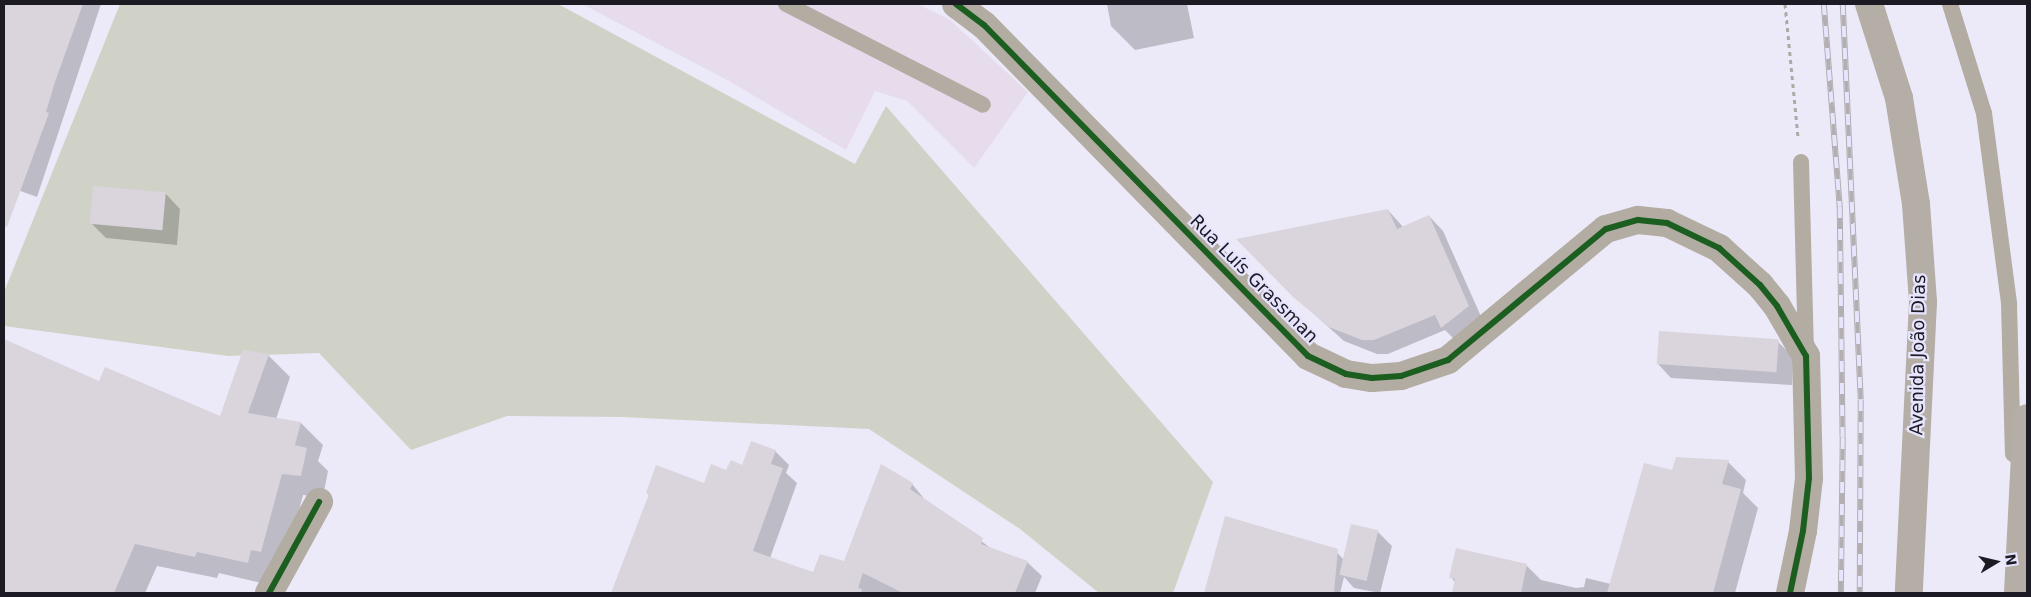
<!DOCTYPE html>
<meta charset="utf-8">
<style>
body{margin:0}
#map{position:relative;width:2031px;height:597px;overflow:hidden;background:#eceaf8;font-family:"DejaVu Sans",sans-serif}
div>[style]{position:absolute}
.industrial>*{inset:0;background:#e6dcec}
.green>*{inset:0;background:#d0d2c8}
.shadow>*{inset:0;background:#0003}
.building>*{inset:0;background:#dad4dd;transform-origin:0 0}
.path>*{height:3px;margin-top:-1.5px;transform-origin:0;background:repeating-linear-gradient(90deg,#aca9a6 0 4px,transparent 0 8px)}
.lane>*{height:16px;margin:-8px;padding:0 8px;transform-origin:8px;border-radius:8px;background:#b2aca3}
.street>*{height:28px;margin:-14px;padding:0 14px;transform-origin:14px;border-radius:14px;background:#b2aca3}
.primary>*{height:28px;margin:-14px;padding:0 14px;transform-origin:14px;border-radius:14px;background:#b4aea6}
.rail>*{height:5.5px;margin-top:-2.75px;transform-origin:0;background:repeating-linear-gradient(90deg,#e7e4fe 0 11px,#b2aeb2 0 22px);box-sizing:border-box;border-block:1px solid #b2aeb2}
.cycleway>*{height:6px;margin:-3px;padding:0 3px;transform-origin:3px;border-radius:3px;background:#1b5e20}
span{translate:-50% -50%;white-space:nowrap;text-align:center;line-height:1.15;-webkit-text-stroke:4.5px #e7e4fe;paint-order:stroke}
.street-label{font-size:18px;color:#1c1b24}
.frame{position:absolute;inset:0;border:5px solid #1c1b24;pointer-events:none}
.north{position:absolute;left:1971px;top:537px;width:50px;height:50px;-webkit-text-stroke:4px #e7e4fe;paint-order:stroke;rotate:81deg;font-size:14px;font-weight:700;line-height:20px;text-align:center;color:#1c1b24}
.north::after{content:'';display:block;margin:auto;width:18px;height:22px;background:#1c1b24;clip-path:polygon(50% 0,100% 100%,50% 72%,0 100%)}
</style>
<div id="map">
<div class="industrial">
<i style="clip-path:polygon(582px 4px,917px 4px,949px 19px,1028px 92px,974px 168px,907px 101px,875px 91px,846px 150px,729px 81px)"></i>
</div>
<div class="green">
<i style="clip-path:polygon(120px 4px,558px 4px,855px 164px,886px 106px,1213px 482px,1173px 593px,1099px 593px,1020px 529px,869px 429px,623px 417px,507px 416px,411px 450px,319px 353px,228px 356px,4px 326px,4px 292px)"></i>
</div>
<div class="shadow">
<i style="clip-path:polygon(4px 4px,101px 4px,37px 197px,4px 185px)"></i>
<i style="clip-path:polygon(1107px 4px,1187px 4px,1194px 38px,1135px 50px,1111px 26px)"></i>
<i style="clip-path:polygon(166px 194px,180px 209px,177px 245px,106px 238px,91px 223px)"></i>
<i style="clip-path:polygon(1388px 210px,1403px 227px,1429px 216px,1443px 231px,1483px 321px,1456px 341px,1445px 330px,1388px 354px,1377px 354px,1344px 341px,1294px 296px)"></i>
<i style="clip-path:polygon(4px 340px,100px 382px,220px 418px,268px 355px,290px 377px,276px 419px,301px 423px,323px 445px,318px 461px,328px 471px,323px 497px,303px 495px,283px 573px,270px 585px,219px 573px,217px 578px,157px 566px,145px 593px,4px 593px)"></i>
<i style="clip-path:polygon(1778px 342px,1793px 356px,1792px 385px,1671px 378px,1657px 363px)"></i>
<i style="clip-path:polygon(775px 451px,789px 465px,786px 473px,797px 483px,770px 558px,814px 574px,844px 563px,882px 466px,912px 484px,926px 501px,992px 549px,1027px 562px,1042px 576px,1035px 593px,613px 593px,650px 496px,647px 493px,705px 484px)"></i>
<i style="clip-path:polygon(1728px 462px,1746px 480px,1743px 493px,1758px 508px,1735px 593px,1453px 593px,1455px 582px,1451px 577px,1457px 550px,1527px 566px,1541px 580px,1576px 588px,1584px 587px,1586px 578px,1611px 584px,1673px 472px)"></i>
<i style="clip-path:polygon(1226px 518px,1333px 548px,1343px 559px,1377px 531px,1392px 546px,1380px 593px,1354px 588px,1344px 577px,1340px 593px,1205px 593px)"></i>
</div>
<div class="building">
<i style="clip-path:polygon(4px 4px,83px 4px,55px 82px,46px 112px,49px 113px,7px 227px,4px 226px)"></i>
<i style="left:93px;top:186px;width:73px;height:38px;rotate:5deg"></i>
<i style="clip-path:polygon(1388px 209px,1397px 229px,1429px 215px,1469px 306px,1441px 328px,1435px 315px,1374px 340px,1362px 340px,1329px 327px,1293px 297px,1236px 239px)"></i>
<i style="left:1659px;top:331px;width:120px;height:33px;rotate:4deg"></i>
<i style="clip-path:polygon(4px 339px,99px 381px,105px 367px,220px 416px,243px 350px,269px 354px,248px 413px,301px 422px,295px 445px,307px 448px,301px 476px,282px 474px,261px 552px,251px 550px,248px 563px,197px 552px,195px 557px,135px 544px,114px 593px,4px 593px)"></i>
<i style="clip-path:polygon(751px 441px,776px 450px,771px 464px,783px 468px,753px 551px,813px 572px,820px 554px,844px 561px,881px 464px,913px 483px,910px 489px,983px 538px,981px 544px,1028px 561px,1015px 593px,903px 593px,863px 573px,858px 588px,862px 589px,861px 593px,611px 593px,649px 494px,646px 493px,656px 465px,704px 483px,711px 464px,726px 470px,731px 460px,742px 465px)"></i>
<i style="clip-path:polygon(1676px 457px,1729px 460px,1722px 484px,1741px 489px,1713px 593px,1607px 593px,1644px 463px,1672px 470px)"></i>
<i style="clip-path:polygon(1225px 516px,1338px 549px,1334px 593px,1204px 593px)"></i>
<i style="left:1351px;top:524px;width:28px;height:52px;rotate:13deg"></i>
<i style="clip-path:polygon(1456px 548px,1527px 564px,1521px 593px,1452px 593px,1455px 579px,1449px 578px)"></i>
</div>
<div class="path">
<i style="left:1785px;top:4px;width:134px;rotate:84.4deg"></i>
</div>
<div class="lane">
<i style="left:786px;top:4px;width:221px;rotate:27.1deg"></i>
<i style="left:1950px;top:4px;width:114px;rotate:72.7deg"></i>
<i style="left:1984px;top:113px;width:193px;rotate:82.5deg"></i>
<i style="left:2009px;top:304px;width:150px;rotate:88.5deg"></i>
<i style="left:1801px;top:162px;width:187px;rotate:88.5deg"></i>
</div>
<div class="street">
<i style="left:956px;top:4px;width:35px;rotate:37deg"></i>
<i style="left:984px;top:25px;width:463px;rotate:45.6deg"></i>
<i style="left:1308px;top:356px;width:42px;rotate:25.3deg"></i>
<i style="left:1346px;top:374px;width:26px;rotate:9deg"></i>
<i style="left:1372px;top:378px;width:29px;rotate:-4deg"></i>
<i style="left:1401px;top:376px;width:50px;rotate:-18.8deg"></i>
<i style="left:1448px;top:360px;width:205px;rotate:-39.7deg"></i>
<i style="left:1606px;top:229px;width:33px;rotate:-16deg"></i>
<i style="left:1638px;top:220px;width:29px;rotate:6deg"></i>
<i style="left:1667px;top:223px;width:58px;rotate:25.7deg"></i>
<i style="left:1719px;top:248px;width:55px;rotate:42.1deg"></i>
<i style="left:1760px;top:285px;width:27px;rotate:51deg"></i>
<i style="left:1777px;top:306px;width:58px;rotate:59.9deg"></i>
<i style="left:1806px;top:356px;width:122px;rotate:88.6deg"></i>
<i style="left:1809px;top:478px;width:53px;rotate:96.5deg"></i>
<i style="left:1803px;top:531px;width:63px;rotate:101.8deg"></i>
<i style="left:269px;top:593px;width:104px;rotate:-61.2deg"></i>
</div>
<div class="primary">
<i style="left:1869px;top:4px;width:99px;rotate:72.3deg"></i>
<i style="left:1899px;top:98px;width:107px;rotate:80.9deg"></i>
<i style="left:1916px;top:204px;width:98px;rotate:85.9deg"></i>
<i style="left:1923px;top:302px;width:291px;rotate:92.8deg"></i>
<i style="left:2018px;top:593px;width:175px;rotate:-87.1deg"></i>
</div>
<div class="rail">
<i style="left:1824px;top:4px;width:204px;rotate:85.5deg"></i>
<i style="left:1840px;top:207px;width:231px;rotate:89.3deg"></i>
<i style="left:1843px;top:438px;width:155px;rotate:90.7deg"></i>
<i style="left:1843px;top:4px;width:396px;rotate:87.4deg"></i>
<i style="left:1861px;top:400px;width:193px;rotate:90.3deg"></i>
</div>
<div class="cycleway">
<i style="left:956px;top:4px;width:35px;rotate:37deg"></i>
<i style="left:984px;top:25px;width:463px;rotate:45.6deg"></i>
<i style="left:1308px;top:356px;width:42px;rotate:25.3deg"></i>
<i style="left:1346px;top:374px;width:26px;rotate:9deg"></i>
<i style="left:1372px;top:378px;width:29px;rotate:-4deg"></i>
<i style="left:1401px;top:376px;width:50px;rotate:-18.8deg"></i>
<i style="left:1448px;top:360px;width:205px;rotate:-39.7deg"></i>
<i style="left:1606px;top:229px;width:33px;rotate:-16deg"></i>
<i style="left:1638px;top:220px;width:29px;rotate:6deg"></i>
<i style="left:1667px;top:223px;width:58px;rotate:25.7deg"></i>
<i style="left:1719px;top:248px;width:55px;rotate:42.1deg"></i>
<i style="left:1760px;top:285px;width:27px;rotate:51deg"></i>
<i style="left:1777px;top:306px;width:58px;rotate:59.9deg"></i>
<i style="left:1806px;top:356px;width:122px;rotate:88.6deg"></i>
<i style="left:1809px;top:478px;width:53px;rotate:96.5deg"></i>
<i style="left:1803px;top:531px;width:63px;rotate:101.8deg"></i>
<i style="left:269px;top:593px;width:104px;rotate:-61.2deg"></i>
</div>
<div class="street-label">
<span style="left:1254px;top:279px;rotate:45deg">Rua Luís Grassman</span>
<span style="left:1918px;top:355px;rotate:-89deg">Avenida João Dias</span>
</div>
<div class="frame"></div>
<div class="north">N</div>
</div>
